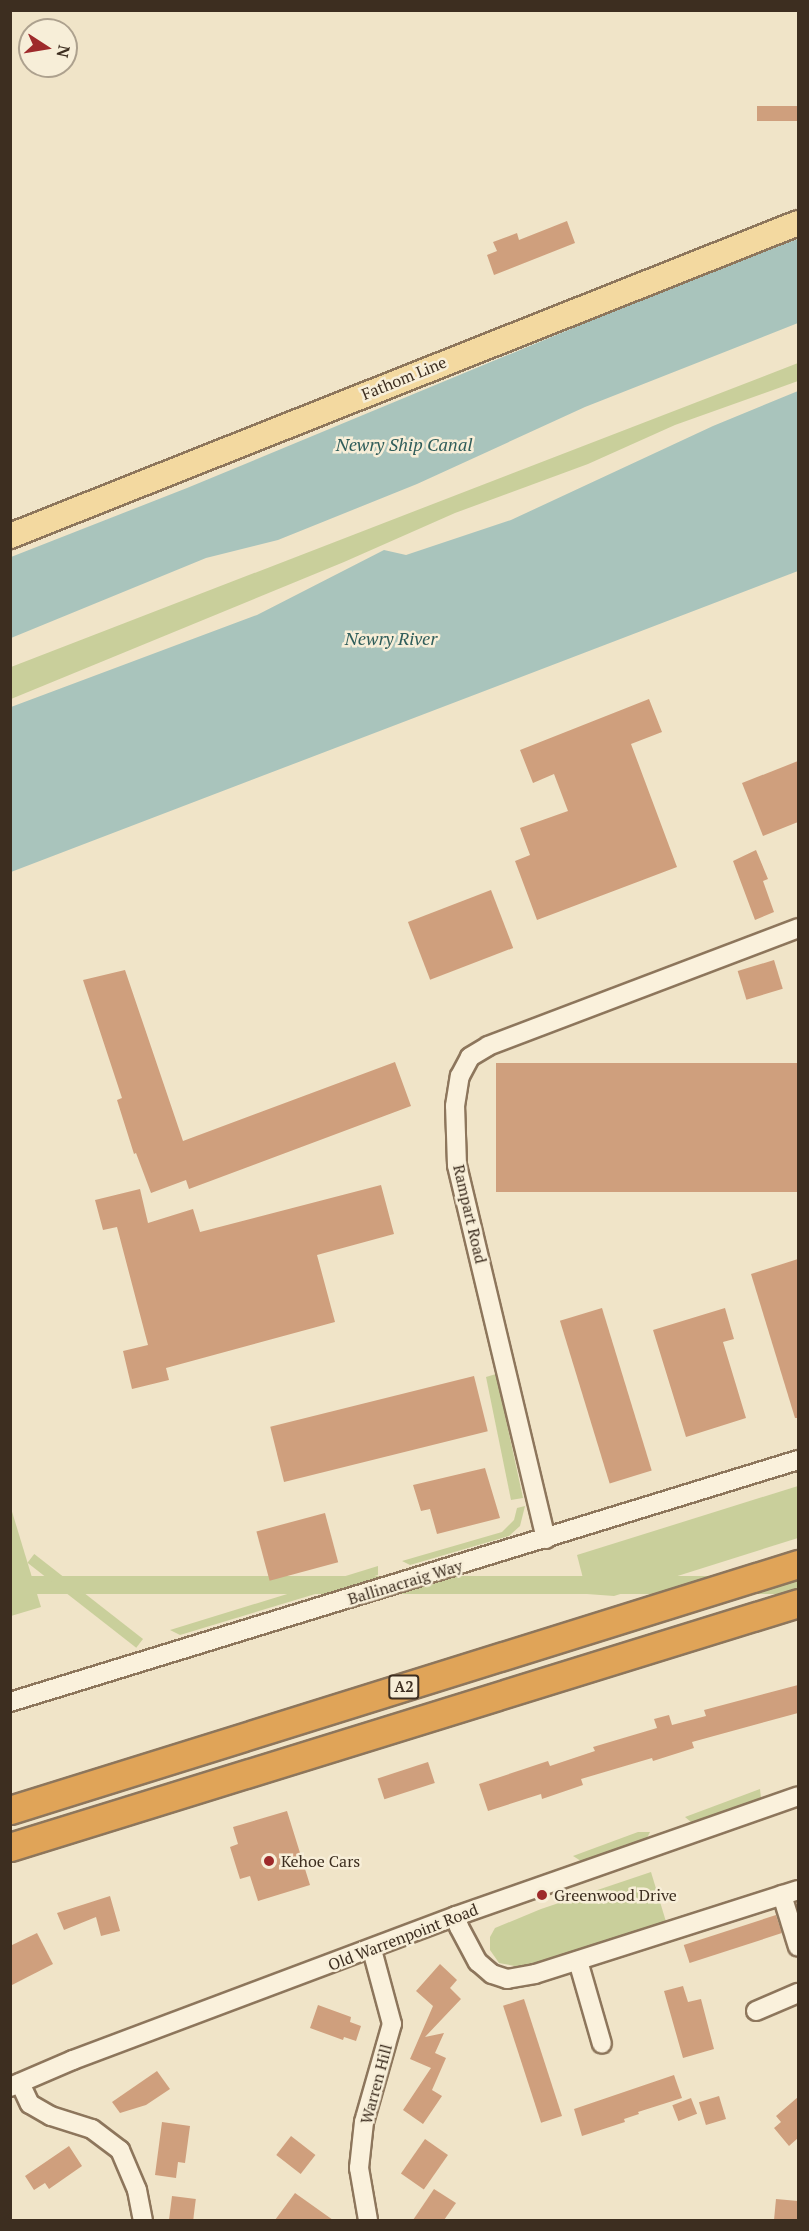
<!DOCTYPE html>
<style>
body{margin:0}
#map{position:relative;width:809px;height:2231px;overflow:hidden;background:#f0e4c8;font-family:"PT Serif",serif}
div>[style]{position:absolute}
.green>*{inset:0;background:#c9cf9b;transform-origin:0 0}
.water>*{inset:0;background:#a9c4bc}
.building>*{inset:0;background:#cf9f7d;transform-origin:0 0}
.roads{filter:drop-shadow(2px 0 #8d765c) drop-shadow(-2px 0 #8d765c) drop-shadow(0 2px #8d765c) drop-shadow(0 -2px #8d765c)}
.minor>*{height:18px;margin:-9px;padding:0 9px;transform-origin:9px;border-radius:9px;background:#faf1dc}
.major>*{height:24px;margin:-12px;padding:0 12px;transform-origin:12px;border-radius:12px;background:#f3d9a0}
.highway>*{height:27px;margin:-13.5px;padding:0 13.5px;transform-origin:13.5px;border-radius:13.5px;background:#e0a458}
.dots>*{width:16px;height:16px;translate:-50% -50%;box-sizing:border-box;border:3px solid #f7eed8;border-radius:50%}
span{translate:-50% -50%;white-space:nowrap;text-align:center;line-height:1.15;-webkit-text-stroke:5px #f7eed8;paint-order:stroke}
.shield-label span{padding:2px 4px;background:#f7eed8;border:2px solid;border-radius:4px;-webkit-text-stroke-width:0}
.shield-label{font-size:15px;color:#3d2e20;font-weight:700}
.street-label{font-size:16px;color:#3d2e20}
.poi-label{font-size:16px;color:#3d2e20}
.left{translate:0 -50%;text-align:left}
.water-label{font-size:18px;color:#2f5d5a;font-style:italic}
.frame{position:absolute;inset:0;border:12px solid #3d2e20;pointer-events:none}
.north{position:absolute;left:18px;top:18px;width:60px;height:60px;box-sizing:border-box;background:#f7eed8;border:2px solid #ada18e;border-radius:50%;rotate:102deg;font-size:16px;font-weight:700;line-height:24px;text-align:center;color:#3d2e20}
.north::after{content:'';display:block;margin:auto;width:21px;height:27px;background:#9e2a2b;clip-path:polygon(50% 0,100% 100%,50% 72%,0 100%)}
</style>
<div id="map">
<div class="green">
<i style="clip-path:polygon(798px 363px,798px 381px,675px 425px,588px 464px,455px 513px,344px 562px,11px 699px,11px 667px)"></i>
<i style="clip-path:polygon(496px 1374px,523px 1498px,511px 1500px,486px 1377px)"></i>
<i style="clip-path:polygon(798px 1486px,798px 1538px,614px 1596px,587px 1594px,577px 1555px)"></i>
<i style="clip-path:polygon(10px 1505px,41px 1607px,11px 1616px,10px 1616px)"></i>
<i style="clip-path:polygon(525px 1506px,520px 1526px,509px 1536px,410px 1565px,402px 1561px,502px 1532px,514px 1520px,517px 1508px)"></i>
<i style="clip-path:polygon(378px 1566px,378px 1575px,180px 1635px,170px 1630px)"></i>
<i style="left:798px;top:1576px;width:18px;height:824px;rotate:90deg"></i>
<i style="left:143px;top:1639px;width:11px;height:138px;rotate:128deg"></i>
<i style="clip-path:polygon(760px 1789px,761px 1798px,714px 1817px,691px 1822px,685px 1817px)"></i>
<i style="clip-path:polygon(638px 1832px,650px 1832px,647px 1838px,581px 1861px,573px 1856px)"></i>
<i style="clip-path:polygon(651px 1872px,667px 1925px,520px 1967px,499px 1963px,490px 1950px,490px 1937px,495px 1928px,541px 1909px)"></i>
</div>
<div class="water">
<i style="clip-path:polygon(798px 239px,798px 323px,585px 407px,417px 484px,278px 540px,206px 558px,11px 638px,11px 557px,187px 488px,720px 267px)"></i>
<i style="clip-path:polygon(798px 391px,798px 571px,11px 872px,11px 707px,257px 615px,384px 550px,406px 555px,511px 520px,713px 426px)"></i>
</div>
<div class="building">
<i style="left:798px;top:106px;width:15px;height:41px;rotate:90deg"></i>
<i style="clip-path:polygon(567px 221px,575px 243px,494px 275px,487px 255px,497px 251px,493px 242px,517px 233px,519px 240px)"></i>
<i style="clip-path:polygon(649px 699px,662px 732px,631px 744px,677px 867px,537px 920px,515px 861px,530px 855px,520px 828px,568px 811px,554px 774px,533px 783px,520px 750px)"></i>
<i style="clip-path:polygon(798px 761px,798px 822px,763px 836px,742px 783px)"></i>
<i style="clip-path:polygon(756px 850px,768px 879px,763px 881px,774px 912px,755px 920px,733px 861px)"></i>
<i style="left:491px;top:890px;width:62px;height:89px;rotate:69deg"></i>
<i style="left:774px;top:960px;width:30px;height:38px;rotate:73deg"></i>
<i style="clip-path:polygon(125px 970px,183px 1141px,395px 1062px,411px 1106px,189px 1189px,186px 1180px,151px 1193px,136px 1153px,134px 1154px,117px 1100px,122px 1098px,83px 980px)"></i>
<i style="left:798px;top:1063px;width:129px;height:302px;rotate:90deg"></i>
<i style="clip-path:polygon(381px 1185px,394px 1234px,317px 1255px,335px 1322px,166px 1368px,169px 1380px,132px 1389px,123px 1351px,148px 1345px,117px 1227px,103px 1230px,95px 1200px,140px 1189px,148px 1223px,193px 1209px,200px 1232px)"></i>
<i style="clip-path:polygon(798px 1259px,798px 1418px,795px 1418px,751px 1274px)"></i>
<i style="left:602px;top:1308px;width:170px;height:44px;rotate:73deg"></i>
<i style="clip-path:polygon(725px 1308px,734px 1339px,723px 1342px,746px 1418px,686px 1437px,653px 1330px)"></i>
<i style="left:474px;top:1376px;width:57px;height:210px;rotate:76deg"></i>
<i style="clip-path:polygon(485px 1468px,500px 1518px,437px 1534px,430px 1509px,421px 1511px,413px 1485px)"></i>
<i style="left:325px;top:1513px;width:51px;height:71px;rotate:75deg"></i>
<i style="clip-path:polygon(798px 1685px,798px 1713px,692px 1742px,694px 1748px,653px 1761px,652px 1758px,581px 1779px,583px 1785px,542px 1799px,541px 1794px,488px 1811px,479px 1784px,548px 1761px,550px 1766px,595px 1751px,593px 1747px,657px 1728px,654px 1719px,669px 1715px,672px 1725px,706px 1716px,704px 1710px)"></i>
<i style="left:428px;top:1762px;width:22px;height:53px;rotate:72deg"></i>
<i style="clip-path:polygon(287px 1811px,310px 1885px,258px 1901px,250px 1876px,240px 1879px,230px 1847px,238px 1844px,233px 1827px)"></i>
<i style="clip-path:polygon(110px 1896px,120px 1931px,101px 1936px,96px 1917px,64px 1930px,57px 1913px)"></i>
<i style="left:776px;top:1915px;width:19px;height:97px;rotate:72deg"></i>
<i style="clip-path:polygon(37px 1933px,53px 1964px,10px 1986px,10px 1946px)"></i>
<i style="clip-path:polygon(440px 1964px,457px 1980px,450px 1988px,461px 1999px,425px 2037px,444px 2033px,435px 2053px,446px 2058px,432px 2090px,442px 2096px,423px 2124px,403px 2110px,431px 2068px,410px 2059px,433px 2006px,416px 1991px)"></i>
<i style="clip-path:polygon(683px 1986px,688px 2002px,701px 1999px,714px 2049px,683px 2058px,664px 1991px)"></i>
<i style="left:524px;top:1999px;width:123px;height:22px;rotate:72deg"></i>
<i style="clip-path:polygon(318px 2005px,351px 2017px,350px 2022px,361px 2026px,356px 2041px,344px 2037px,343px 2040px,310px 2028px)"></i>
<i style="clip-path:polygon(157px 2071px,170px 2089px,146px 2105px,120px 2113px,112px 2102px)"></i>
<i style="clip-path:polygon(674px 2075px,682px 2098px,638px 2112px,639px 2114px,624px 2119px,625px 2122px,582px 2136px,574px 2109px)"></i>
<i style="left:719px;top:2096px;width:24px;height:21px;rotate:73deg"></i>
<i style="clip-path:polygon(798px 2097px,798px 2138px,789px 2146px,774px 2128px,781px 2122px,776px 2116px)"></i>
<i style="left:691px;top:2098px;width:17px;height:20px;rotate:69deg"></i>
<i style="clip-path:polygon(162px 2122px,190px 2126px,185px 2163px,178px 2162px,176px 2178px,155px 2175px)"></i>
<i style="left:291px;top:2136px;width:31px;height:24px;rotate:38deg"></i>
<i style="left:425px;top:2139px;width:28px;height:42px;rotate:35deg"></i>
<i style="clip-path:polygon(69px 2146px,82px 2166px,49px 2189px,45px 2183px,34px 2190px,25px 2176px)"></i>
<i style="clip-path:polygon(434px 2189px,456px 2203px,444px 2220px,413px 2220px)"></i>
<i style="clip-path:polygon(295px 2193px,333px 2220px,275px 2220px)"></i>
<i style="left:172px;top:2196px;width:24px;height:24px;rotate:7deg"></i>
<i style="clip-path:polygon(776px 2199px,798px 2201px,798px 2220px,774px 2220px)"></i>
</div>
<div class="roads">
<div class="minor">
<i style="left:546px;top:1539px;width:384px;rotate:-103.4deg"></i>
<i style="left:457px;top:1165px;width:59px;rotate:-91.9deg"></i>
<i style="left:455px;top:1106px;width:30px;rotate:-81deg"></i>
<i style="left:460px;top:1076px;width:21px;rotate:-62deg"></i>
<i style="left:470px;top:1057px;width:21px;rotate:-31deg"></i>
<i style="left:488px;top:1046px;width:332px;rotate:-20.8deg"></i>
<i style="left:10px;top:1702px;width:824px;rotate:-17.07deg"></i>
<i style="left:782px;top:1895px;width:54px;rotate:72.9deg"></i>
<i style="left:456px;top:1916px;width:11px;rotate:75deg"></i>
<i style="left:459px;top:1927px;width:40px;rotate:62deg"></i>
<i style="left:478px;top:1962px;width:18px;rotate:41deg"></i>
<i style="left:492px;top:1974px;width:16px;rotate:18deg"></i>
<i style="left:507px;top:1979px;width:28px;rotate:-10deg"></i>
<i style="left:535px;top:1974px;width:276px;rotate:-17.7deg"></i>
<i style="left:578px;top:1961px;width:86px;rotate:73.9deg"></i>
<i style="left:756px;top:2011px;width:46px;rotate:-23.2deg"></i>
<i style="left:20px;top:2083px;width:23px;rotate:65deg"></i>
<i style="left:30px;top:2104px;width:24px;rotate:30deg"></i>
<i style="left:51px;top:2116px;width:43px;rotate:17.6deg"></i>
<i style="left:92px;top:2129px;width:35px;rotate:37deg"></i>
<i style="left:120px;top:2150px;width:43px;rotate:67deg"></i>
<i style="left:137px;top:2190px;width:31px;rotate:79deg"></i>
<i style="left:10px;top:2087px;width:69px;rotate:-23.2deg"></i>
<i style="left:73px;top:2060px;width:409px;rotate:-20.6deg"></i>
<i style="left:456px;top:1916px;width:362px;rotate:-19.3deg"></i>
<i style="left:368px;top:2220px;width:53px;rotate:-99.8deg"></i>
<i style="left:359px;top:2168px;width:46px;rotate:-83.8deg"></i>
<i style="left:364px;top:2122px;width:102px;rotate:-74.1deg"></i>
<i style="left:392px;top:2024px;width:77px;rotate:-105.1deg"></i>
</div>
<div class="major">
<i style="left:10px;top:536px;width:848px;rotate:-21.66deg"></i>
</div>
<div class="highway">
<i style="left:10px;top:1810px;width:826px;rotate:-17.34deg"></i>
<i style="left:10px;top:1847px;width:825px;rotate:-17.2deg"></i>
</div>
</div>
<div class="dots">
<i style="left:269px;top:1861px;background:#9e2a2b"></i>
<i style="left:542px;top:1895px;background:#9e2a2b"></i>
</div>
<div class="shield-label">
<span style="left:404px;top:1687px">A2</span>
</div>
<div class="street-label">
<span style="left:404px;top:378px;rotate:-22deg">Fathom Line</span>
<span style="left:470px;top:1214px;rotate:77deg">Rampart Road</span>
<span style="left:405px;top:1582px;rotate:-17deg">Ballinacraig Way</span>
<span style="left:403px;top:1937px;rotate:-21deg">Old Warrenpoint Road</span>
<span style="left:376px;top:2084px;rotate:-75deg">Warren Hill</span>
</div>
<div class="poi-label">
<span class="left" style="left:281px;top:1861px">Kehoe Cars</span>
<span class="left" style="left:554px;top:1895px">Greenwood Drive</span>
</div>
<div class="water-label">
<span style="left:404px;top:444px">Newry Ship Canal</span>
<span style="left:391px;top:638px">Newry River</span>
</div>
<div class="frame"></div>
<div class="north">N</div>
</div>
